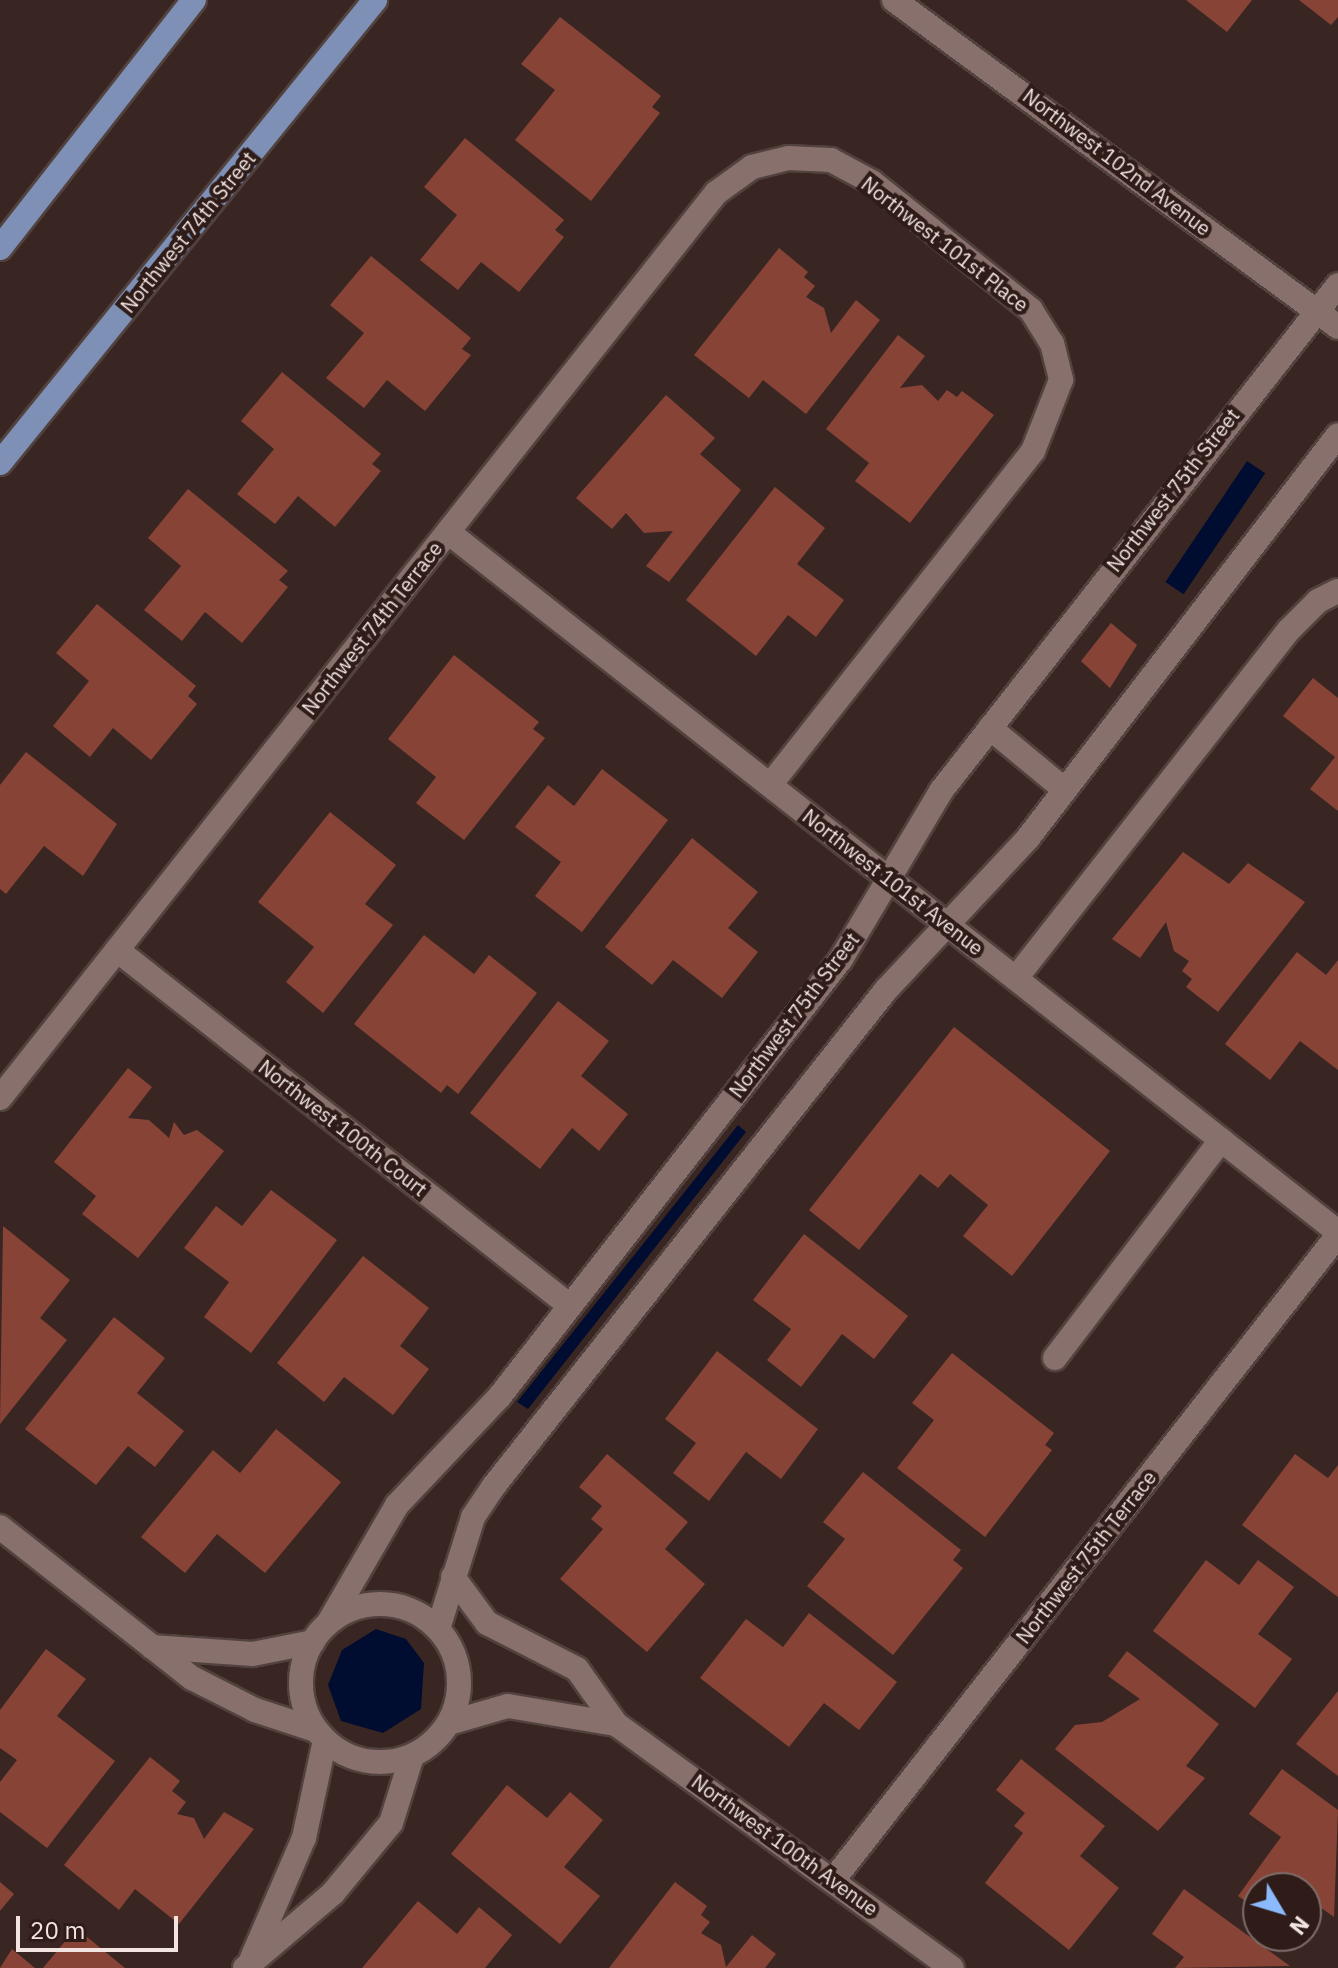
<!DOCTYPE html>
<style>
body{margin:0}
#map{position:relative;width:1338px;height:1968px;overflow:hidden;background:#392622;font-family:"IBM Plex Sans",sans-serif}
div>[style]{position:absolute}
.water>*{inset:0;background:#000d31;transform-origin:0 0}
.building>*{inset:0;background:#884337}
.roads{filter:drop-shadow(2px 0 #52423f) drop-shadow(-2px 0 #52423f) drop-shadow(0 2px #52423f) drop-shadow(0 -2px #52423f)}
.minor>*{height:24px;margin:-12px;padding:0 12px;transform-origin:12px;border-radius:12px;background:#88706c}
.minor>.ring{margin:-12px;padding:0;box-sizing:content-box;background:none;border:24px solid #88706c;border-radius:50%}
.major>*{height:24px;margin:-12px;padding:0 12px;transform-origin:12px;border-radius:12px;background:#7e90b5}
span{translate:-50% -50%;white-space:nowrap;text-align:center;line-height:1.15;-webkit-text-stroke:8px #2f1c19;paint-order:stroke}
.street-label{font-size:20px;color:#f1e4e1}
.north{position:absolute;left:1242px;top:1872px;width:80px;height:80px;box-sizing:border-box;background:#2f1c19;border:2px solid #7d6c69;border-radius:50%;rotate:128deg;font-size:22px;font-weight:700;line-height:32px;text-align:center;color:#f1e4e1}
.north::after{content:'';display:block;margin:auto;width:28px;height:36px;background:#8abafc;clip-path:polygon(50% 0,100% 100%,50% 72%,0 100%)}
.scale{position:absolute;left:16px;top:1916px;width:162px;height:36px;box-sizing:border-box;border:4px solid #f1e4e1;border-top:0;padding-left:10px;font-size:24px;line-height:28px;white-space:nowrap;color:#f1e4e1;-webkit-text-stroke:6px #2f1c19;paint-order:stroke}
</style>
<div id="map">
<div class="water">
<i style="left:1247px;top:461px;width:22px;height:146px;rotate:34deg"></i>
<i style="clip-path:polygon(738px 1125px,746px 1132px,528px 1409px,517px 1402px)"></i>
<i style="clip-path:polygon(376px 1629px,406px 1639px,424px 1663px,421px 1709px,383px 1733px,341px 1721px,328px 1685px,342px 1650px)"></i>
</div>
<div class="building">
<i style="clip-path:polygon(1186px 0,1252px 0,1227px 32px)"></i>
<i style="clip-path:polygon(1299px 0,1338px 0,1338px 17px,1331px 25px)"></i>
<i style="clip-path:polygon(560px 17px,661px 96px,652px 107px,660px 113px,591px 201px,515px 140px,555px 90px,521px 64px)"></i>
<i style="clip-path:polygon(465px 138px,564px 220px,555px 230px,564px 237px,519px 292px,481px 262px,458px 290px,420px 260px,457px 215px,424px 187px)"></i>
<i style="clip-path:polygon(779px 248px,808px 272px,804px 277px,815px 286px,806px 297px,824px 308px,831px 333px,856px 300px,880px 320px,806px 414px,763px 380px,749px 398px,694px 355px)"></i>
<i style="clip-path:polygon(371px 256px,471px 338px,462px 349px,471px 355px,425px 411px,387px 380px,364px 408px,326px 378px,364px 333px,330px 305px)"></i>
<i style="clip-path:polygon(898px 335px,925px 356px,900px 388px,922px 385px,938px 401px,947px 390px,957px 397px,962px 391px,994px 415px,910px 523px,855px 481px,869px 463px,826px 429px)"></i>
<i style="clip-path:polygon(282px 372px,381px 454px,372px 464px,381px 471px,335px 527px,298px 496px,275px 524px,237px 494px,274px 449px,241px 421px)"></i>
<i style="clip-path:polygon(666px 395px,715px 438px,700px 454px,741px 490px,669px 582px,646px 566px,673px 531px,644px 533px,626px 513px,612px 529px,576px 498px)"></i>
<i style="clip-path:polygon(775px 487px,825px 528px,797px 564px,844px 600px,816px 637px,788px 615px,756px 656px,686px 600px)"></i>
<i style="clip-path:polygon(188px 489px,288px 571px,279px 580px,288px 587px,242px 643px,205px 612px,182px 641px,144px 610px,181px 566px,148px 538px)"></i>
<i style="clip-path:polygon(97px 604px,196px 686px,188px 696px,197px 704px,151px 760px,113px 728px,90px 757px,53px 726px,89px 681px,56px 653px)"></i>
<i style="clip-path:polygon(1111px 623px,1137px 645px,1110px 688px,1081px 661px)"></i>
<i style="clip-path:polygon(454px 655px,539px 722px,533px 729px,545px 738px,464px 840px,416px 803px,436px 777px,388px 739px)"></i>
<i style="clip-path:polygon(1313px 678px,1338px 698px,1338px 811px,1310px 789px,1335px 757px,1283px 716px)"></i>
<i style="clip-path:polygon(26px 752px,117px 824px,83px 876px,44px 846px,6px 894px,0 889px,0 785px)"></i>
<i style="clip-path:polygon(602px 769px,668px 820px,582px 932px,535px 896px,561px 862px,515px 827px,548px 785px,574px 806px)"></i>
<i style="clip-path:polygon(330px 812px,396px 865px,365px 904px,393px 925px,323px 1013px,286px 982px,314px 947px,258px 902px)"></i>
<i style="clip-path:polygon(692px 838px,758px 892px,728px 928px,758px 952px,722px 998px,673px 960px,652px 985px,605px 947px)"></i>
<i style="clip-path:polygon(1183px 852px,1229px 884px,1248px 863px,1305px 902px,1218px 1012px,1186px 987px,1192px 979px,1182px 971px,1189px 961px,1174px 951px,1166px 922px,1140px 958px,1112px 939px)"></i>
<i style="clip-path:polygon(424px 935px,474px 974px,489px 955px,537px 993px,458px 1094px,447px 1085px,441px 1093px,354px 1024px)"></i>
<i style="clip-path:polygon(1297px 952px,1326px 975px,1338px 960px,1338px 1070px,1300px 1041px,1270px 1080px,1225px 1044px)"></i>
<i style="clip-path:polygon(558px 1001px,609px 1041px,581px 1076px,628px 1114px,599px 1151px,572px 1128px,540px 1169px,470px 1113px)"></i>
<i style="clip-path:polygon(954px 1027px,1110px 1151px,1012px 1276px,963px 1236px,988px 1205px,950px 1174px,938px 1188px,920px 1174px,859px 1250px,809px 1210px)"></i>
<i style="clip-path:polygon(128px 1068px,152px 1087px,128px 1118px,149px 1120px,169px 1138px,174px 1122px,184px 1135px,197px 1130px,224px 1151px,138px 1258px,82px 1214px,96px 1196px,54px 1162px)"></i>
<i style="clip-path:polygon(271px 1190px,337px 1240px,251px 1353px,204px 1317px,229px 1282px,184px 1248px,216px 1206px,242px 1226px)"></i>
<i style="clip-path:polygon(3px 1226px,70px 1280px,40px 1318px,67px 1340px,0 1424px)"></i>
<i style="clip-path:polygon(804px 1234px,908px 1316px,874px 1359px,842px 1334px,801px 1387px,767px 1360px,791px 1329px,753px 1300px)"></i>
<i style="clip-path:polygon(363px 1256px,429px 1308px,400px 1346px,429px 1369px,393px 1415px,344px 1377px,324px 1402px,277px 1363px)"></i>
<i style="clip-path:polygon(114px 1317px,165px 1358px,137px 1393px,184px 1431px,155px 1467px,128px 1446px,96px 1485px,25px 1429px)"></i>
<i style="clip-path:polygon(717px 1351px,818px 1429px,781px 1479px,746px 1452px,709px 1501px,673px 1473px,696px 1443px,665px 1419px)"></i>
<i style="clip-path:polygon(952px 1353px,1054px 1433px,1045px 1445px,1052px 1450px,985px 1537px,897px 1468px,934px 1420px,912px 1403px)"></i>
<i style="clip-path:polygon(276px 1429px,341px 1482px,265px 1573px,217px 1534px,185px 1573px,141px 1537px,213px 1450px,240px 1473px)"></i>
<i style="clip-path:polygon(607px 1454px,688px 1522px,665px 1549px,705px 1584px,647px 1652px,560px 1579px,603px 1529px,591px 1519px,602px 1506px,579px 1487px)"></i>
<i style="clip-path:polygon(1295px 1454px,1328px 1478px,1338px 1465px,1338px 1597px,1242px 1525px)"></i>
<i style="clip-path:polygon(863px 1472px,961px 1550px,953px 1560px,963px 1568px,893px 1655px,807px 1586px,845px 1539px,823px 1522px)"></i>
<i style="clip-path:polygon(1206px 1560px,1239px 1585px,1258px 1560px,1294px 1587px,1258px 1634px,1292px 1659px,1255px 1708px,1153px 1631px)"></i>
<i style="clip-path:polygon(809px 1613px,897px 1682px,859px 1730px,824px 1703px,789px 1747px,700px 1678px,746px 1619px,783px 1647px)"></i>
<i style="clip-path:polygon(46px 1649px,86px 1679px,57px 1716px,115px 1761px,47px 1848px,0 1812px,0 1782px,17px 1760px,0 1748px,0 1710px)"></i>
<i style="clip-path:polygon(1127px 1651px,1219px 1724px,1186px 1766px,1205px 1778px,1158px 1831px,1055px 1749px,1075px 1725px,1102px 1722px,1140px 1699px,1108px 1676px)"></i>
<i style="clip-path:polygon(1338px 1691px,1338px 1776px,1296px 1744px)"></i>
<i style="clip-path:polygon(150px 1757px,180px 1781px,172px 1791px,186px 1802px,177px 1814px,194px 1818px,204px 1839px,224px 1812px,254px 1829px,179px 1924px,135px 1889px,119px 1910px,64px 1865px)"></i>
<i style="clip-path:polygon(1021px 1759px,1105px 1826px,1080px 1856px,1119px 1888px,1069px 1950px,985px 1883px,1023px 1833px,1014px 1826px,1025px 1813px,996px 1790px)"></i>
<i style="clip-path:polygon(1282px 1769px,1338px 1810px,1334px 1917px,1306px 1897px,1306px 1888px,1258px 1888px,1258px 1910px,1238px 1896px,1281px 1837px,1249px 1814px)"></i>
<i style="clip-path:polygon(507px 1785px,547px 1818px,570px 1792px,603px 1820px,564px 1867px,600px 1896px,560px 1944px,451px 1854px)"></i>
<i style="clip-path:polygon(0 1882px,14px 1894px,0 1911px)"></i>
<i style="clip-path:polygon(675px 1882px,707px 1906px,701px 1915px,710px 1922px,701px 1933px,721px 1945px,726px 1967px,752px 1935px,776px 1954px,765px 1968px,609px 1968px)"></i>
<i style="clip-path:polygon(1184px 1889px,1290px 1966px,1175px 1968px,1184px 1957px,1152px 1934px)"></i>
<i style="clip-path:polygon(418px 1901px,457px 1934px,479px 1907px,512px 1935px,485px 1968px,362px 1968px)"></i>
<i style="clip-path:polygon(76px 1928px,125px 1968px,43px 1968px)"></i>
<i style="clip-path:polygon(12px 1949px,35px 1968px,0 1968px)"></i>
</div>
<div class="roads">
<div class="minor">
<i style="left:894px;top:0;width:551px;rotate:36.37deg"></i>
<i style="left:448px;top:532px;width:1132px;rotate:38.19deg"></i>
<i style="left:990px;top:728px;width:97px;rotate:39.6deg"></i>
<i style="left:117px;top:950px;width:576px;rotate:38.16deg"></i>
<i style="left:1016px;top:978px;width:442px;rotate:-51.9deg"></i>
<i style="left:1289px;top:630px;width:41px;rotate:-45deg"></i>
<i style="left:1318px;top:601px;width:22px;rotate:-27deg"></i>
<i style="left:0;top:1098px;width:1154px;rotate:-51.65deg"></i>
<i style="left:716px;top:193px;width:44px;rotate:-35.8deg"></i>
<i style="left:752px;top:167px;width:37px;rotate:-14deg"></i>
<i style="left:788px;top:158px;width:43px;rotate:2.7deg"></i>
<i style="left:831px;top:160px;width:47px;rotate:28.2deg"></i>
<i style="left:872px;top:182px;width:204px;rotate:38.8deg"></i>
<i style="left:1031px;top:310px;width:39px;rotate:58deg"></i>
<i style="left:1052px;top:343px;width:38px;rotate:76deg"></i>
<i style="left:1061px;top:380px;width:76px;rotate:111.5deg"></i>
<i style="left:1033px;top:451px;width:425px;rotate:128.2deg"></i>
<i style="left:1055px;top:1358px;width:274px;rotate:-52.7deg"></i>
<i style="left:0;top:1527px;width:244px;rotate:38.2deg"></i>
<i style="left:192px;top:1678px;width:71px;rotate:26.9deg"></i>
<i style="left:255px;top:1710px;width:64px;rotate:18.2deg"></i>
<i style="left:453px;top:1577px;width:57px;rotate:53.5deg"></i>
<i style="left:487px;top:1623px;width:101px;rotate:27.1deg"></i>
<i style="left:577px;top:1669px;width:67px;rotate:54.7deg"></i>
<i style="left:616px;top:1724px;width:415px;rotate:36deg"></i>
<i class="ring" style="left:301px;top:1604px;width:134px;height:134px"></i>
<i style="left:329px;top:1622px;width:135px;rotate:-59.8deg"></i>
<i style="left:397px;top:1505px;width:150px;rotate:-46.6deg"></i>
<i style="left:500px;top:1396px;width:554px;rotate:-52.03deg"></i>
<i style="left:841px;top:959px;width:196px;rotate:-59.2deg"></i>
<i style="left:941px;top:791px;width:643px;rotate:-51.88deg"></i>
<i style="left:438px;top:1629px;width:117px;rotate:-72.6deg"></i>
<i style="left:473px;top:1517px;width:36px;rotate:-56deg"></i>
<i style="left:493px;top:1487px;width:634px;rotate:-51.67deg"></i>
<i style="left:886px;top:990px;width:208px;rotate:-46.9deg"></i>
<i style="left:1028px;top:838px;width:508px;rotate:-52.43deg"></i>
<i style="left:152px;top:1647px;width:101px;rotate:4deg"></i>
<i style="left:253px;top:1654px;width:61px;rotate:-11.3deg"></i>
<i style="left:449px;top:1723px;width:61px;rotate:-16.1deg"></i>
<i style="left:508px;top:1706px;width:109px;rotate:9.5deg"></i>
<i style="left:834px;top:1879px;width:818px;rotate:-51.95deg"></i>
<i style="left:252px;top:1958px;width:131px;rotate:-66.6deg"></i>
<i style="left:304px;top:1838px;width:100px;rotate:-77.9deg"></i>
<i style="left:245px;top:1968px;width:116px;rotate:-40.4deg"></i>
<i style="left:333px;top:1893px;width:91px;rotate:-50.4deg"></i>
<i style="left:391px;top:1823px;width:70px;rotate:-72.6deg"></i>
</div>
<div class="major">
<i style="left:0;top:248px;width:315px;rotate:-52deg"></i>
<i style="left:0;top:463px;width:596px;rotate:-50.99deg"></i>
</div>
</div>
<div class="street-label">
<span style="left:1117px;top:162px;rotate:37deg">Northwest 102nd Avenue</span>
<span style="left:188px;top:232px;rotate:-51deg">Northwest 74th Street</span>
<span style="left:945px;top:244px;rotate:38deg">Northwest 101st Place</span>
<span style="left:1173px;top:490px;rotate:-52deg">Northwest 75th Street</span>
<span style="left:372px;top:628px;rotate:-52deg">Northwest 74th Terrace</span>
<span style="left:893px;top:882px;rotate:38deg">Northwest 101st Avenue</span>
<span style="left:794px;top:1015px;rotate:-53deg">Northwest 75th Street</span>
<span style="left:343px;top:1128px;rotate:38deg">Northwest 100th Court</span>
<span style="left:1086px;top:1557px;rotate:-52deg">Northwest 75th Terrace</span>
<span style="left:785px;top:1845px;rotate:36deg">Northwest 100th Avenue</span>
</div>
<div class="north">N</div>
<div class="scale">20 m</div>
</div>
